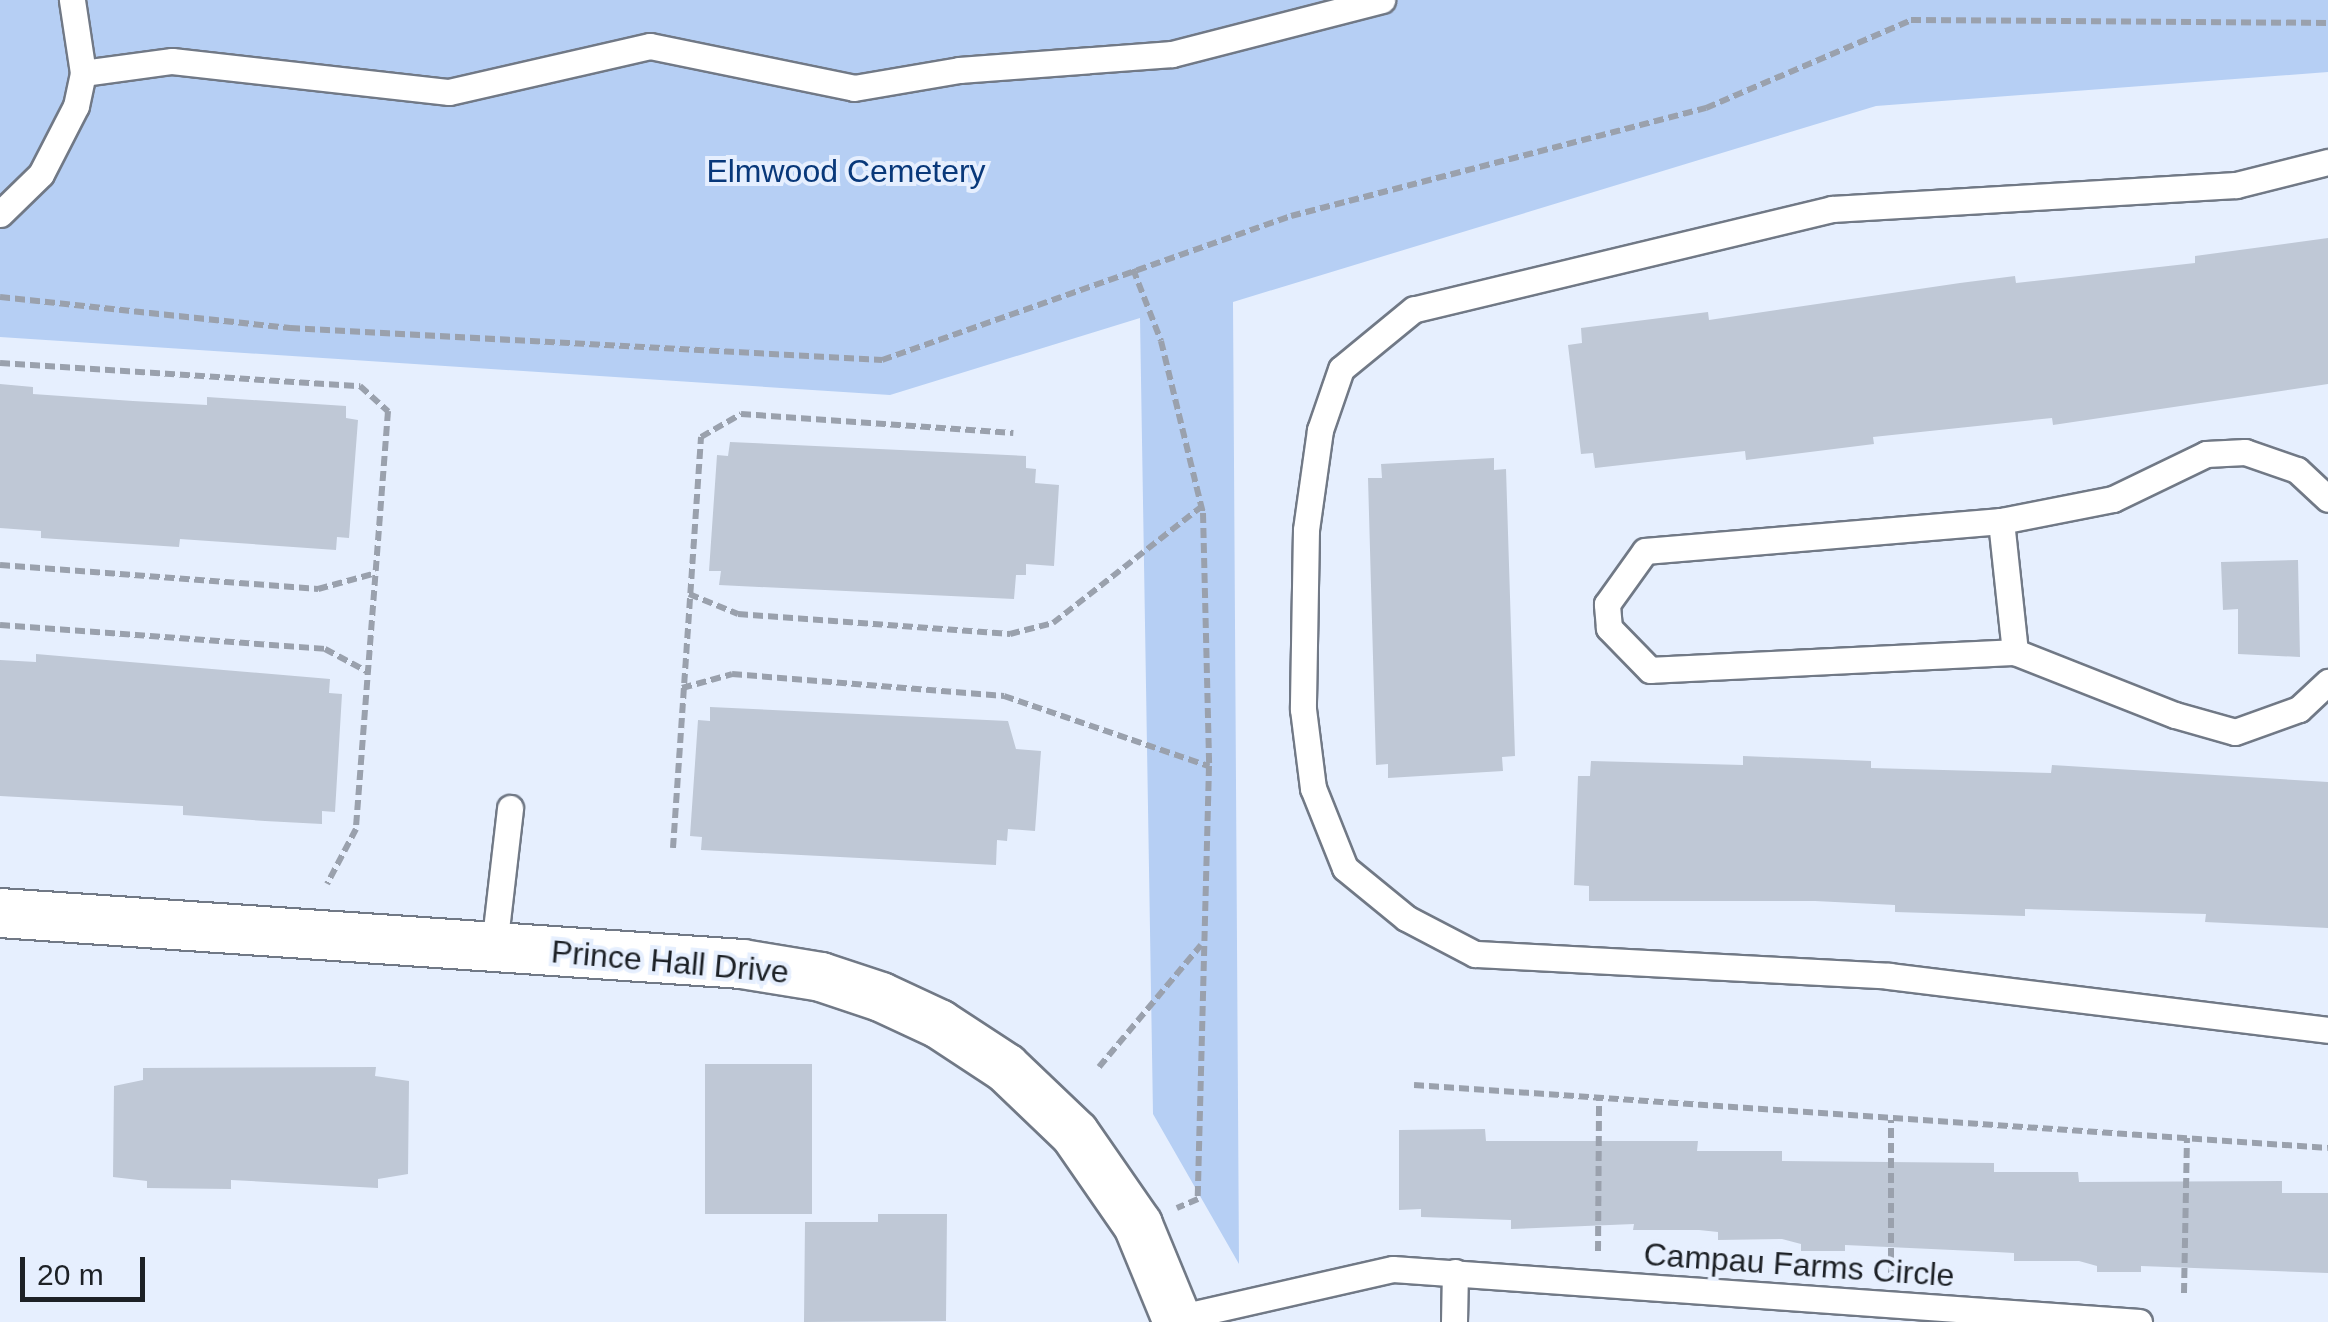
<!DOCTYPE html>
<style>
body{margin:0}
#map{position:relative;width:2328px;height:1322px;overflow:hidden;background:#e6effe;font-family:Helvetica,sans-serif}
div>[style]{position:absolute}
.green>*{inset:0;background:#b6cff4}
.building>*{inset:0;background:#bfc8d6;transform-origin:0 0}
.path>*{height:6px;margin-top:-3px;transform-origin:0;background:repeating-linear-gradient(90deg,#9aa1ad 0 10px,transparent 0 15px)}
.roads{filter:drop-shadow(2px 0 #717986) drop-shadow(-2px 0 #717986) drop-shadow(0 2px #717986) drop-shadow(0 -2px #717986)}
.service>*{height:25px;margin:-12.5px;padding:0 12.5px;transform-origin:12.5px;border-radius:12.5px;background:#fff}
.minor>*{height:48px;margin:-24px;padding:0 24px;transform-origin:24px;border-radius:24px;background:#fff}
span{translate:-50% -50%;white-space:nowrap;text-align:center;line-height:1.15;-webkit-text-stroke:8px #e6effe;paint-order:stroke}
.park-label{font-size:32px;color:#08387a}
.street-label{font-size:32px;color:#1d2126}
.scale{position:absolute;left:20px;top:1257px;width:125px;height:45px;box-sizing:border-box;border:5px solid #1d2126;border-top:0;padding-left:12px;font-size:30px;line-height:35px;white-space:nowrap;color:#1d2126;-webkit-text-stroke:8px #e6effe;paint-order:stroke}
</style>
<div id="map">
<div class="green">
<i style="clip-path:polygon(0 0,2328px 0,2328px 72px,1876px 106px,1233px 302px,1239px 1264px,1153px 1114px,1140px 318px,890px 395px,0 337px)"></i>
</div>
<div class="building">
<i style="clip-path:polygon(2328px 238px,2328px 384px,2053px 425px,2052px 418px,1873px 437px,1874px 444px,1746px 460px,1745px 451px,1595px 468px,1593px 453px,1581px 454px,1568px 345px,1582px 343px,1581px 328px,1708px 312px,1709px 320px,1960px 283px,2015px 276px,2016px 283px,2195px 263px,2195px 256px)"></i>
<i style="clip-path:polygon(0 384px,33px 387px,33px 394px,133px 401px,207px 405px,207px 397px,346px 406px,346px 418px,358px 420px,349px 538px,337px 537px,336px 550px,180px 539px,179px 547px,41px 538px,41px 531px,0 528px)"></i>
<i style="clip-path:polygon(730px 442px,1026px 456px,1026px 468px,1036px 469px,1035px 483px,1059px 485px,1054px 566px,1026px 564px,1026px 575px,1016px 575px,1014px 599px,719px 585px,721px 571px,709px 571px,717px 455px,728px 456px)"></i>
<i style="clip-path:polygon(1494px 458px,1494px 470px,1506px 469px,1515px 756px,1502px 757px,1503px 771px,1388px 778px,1388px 764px,1376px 765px,1368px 478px,1382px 478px,1381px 464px)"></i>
<i style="clip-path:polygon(2298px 560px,2300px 657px,2238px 654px,2238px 609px,2223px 610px,2221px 562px)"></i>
<i style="clip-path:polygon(36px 654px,330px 679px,329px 693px,342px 694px,335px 812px,322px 811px,322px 824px,265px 821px,183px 815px,183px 806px,0 796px,0 660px,36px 662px)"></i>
<i style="clip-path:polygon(710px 707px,1008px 721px,1016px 749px,1041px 751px,1035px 831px,1008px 829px,1007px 841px,997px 840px,996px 865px,701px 850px,702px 837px,690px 836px,698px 720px,710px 721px)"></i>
<i style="clip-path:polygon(1743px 756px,1871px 761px,1871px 768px,2051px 773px,2052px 765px,2328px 782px,2328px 928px,2205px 922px,2206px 914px,2025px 909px,2025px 916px,1895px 912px,1895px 905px,1815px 901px,1589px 901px,1589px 886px,1574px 885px,1578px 776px,1590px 776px,1591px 761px,1743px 765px)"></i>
<i style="left:812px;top:1064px;width:150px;height:107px;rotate:90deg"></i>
<i style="clip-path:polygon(376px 1067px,375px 1076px,409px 1081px,408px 1174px,378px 1179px,378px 1188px,231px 1180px,231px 1189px,147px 1188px,147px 1181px,113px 1177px,114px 1086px,143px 1080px,143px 1068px)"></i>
<i style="clip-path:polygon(1485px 1129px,1486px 1141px,1698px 1141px,1697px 1151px,1782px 1151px,1782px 1161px,1994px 1163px,1994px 1172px,2078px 1172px,2079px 1182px,2282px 1181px,2282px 1193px,2328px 1193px,2328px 1273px,2141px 1266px,2141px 1272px,2097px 1272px,2097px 1266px,2079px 1261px,2014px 1261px,2014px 1253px,1996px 1252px,1845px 1245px,1845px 1251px,1801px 1251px,1801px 1244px,1782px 1239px,1718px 1240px,1718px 1232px,1699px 1230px,1633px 1230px,1634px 1224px,1511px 1229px,1511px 1220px,1421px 1217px,1421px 1209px,1399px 1210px,1399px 1130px)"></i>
<i style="clip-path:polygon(878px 1214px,947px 1214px,946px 1321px,804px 1322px,805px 1222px,878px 1222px)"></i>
</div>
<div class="path">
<i style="left:1133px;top:269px;width:77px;rotate:68.7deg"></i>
<i style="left:1161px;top:341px;width:177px;rotate:76.3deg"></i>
<i style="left:1203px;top:513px;width:253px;rotate:88.6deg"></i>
<i style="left:1209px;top:766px;width:433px;rotate:91.5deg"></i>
<i style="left:1198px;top:1199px;width:23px;rotate:157deg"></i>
<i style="left:0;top:297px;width:292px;rotate:6.1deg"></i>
<i style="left:290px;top:328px;width:593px;rotate:3.09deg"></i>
<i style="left:882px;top:360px;width:434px;rotate:-19.4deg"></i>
<i style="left:1291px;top:216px;width:429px;rotate:-14.6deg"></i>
<i style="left:1706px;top:108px;width:223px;rotate:-23.2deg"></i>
<i style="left:1911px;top:20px;width:417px;rotate:0.4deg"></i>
<i style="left:0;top:363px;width:361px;rotate:3.7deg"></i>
<i style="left:360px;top:386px;width:38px;rotate:42deg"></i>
<i style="left:388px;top:411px;width:419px;rotate:94.4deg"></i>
<i style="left:356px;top:829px;width:62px;rotate:117.8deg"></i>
<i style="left:0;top:565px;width:319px;rotate:4.3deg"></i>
<i style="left:318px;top:589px;width:60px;rotate:-15.4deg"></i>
<i style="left:689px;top:594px;width:53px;rotate:22.2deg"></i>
<i style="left:738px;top:614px;width:273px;rotate:4.2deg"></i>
<i style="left:1010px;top:634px;width:44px;rotate:-14.3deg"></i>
<i style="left:1053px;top:623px;width:188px;rotate:-38.1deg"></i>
<i style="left:0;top:625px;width:326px;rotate:4.2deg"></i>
<i style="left:325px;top:649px;width:49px;rotate:28.1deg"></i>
<i style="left:682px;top:688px;width:52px;rotate:-15.6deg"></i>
<i style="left:732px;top:674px;width:273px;rotate:4.6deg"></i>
<i style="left:1004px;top:696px;width:217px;rotate:18.9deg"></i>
<i style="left:673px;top:848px;width:412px;rotate:-86.1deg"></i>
<i style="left:701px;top:437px;width:46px;rotate:-29.9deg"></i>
<i style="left:741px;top:414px;width:273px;rotate:4deg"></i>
<i style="left:1099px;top:1067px;width:159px;rotate:-50.1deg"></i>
<i style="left:1414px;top:1085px;width:916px;rotate:3.94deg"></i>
<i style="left:1598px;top:1251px;width:152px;rotate:-89.6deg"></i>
<i style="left:1891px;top:1273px;width:153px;rotate:-90deg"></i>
<i style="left:2184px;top:1293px;width:155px;rotate:-88.9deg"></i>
</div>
<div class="roads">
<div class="service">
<i style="left:83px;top:73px;width:90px;rotate:-7.7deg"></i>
<i style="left:172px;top:61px;width:279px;rotate:6.4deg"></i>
<i style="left:449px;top:92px;width:206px;rotate:-12.9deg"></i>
<i style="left:650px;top:46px;width:208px;rotate:11.6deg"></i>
<i style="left:854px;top:88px;width:107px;rotate:-9.7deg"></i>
<i style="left:959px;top:70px;width:214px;rotate:-4.3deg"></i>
<i style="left:1172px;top:54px;width:217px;rotate:-14.4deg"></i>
<i style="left:2328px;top:162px;width:95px;rotate:166deg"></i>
<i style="left:2236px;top:185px;width:405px;rotate:176.6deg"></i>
<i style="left:1832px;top:209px;width:430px;rotate:166.5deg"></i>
<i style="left:1414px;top:309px;width:94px;rotate:140.6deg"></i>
<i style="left:1341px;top:369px;width:65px;rotate:109deg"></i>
<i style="left:1320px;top:430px;width:101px;rotate:98deg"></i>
<i style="left:1306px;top:530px;width:179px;rotate:91deg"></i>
<i style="left:1303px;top:709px;width:80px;rotate:82.8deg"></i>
<i style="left:1313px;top:788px;width:86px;rotate:68.2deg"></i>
<i style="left:1345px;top:868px;width:79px;rotate:39.3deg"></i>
<i style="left:1406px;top:918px;width:78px;rotate:27.6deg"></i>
<i style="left:1475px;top:954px;width:415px;rotate:3deg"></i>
<i style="left:1889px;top:976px;width:442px;rotate:7deg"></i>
<i style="left:0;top:214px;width:57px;rotate:-44.3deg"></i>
<i style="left:41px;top:174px;width:76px;rotate:-62.8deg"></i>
<i style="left:76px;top:106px;width:34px;rotate:-78deg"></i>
<i style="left:83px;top:73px;width:74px;rotate:-98.6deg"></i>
<i style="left:2001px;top:521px;width:132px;rotate:83.9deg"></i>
<i style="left:2015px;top:652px;width:172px;rotate:21.5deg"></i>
<i style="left:2175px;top:715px;width:62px;rotate:15.8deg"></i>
<i style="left:2235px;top:732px;width:68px;rotate:-19.8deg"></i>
<i style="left:2299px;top:709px;width:40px;rotate:-43deg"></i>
<i style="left:2015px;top:652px;width:365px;rotate:177.2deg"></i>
<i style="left:1650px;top:670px;width:59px;rotate:-134.3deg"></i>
<i style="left:1609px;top:628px;width:24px;rotate:-95deg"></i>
<i style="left:1607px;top:604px;width:65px;rotate:-54.4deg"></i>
<i style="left:1645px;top:551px;width:357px;rotate:-4.8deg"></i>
<i style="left:2001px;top:521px;width:114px;rotate:-11.1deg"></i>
<i style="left:2113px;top:499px;width:103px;rotate:-25.8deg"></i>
<i style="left:2206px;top:454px;width:39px;rotate:-3deg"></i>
<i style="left:2245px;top:452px;width:55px;rotate:19.1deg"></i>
<i style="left:2297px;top:470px;width:42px;rotate:43.1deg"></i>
<i style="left:494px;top:947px;width:140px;rotate:-83.4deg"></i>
<i style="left:1177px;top:1318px;width:221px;rotate:-12.8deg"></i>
<i style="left:1393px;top:1269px;width:748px;rotate:4.06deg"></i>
<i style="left:1454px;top:1322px;width:50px;rotate:-88.9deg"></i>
</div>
<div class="minor">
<i style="left:0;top:913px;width:744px;rotate:3.93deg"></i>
<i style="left:742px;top:964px;width:80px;rotate:9.3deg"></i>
<i style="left:821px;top:977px;width:63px;rotate:18.4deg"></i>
<i style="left:881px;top:997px;width:64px;rotate:25deg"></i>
<i style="left:939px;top:1024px;width:80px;rotate:33.3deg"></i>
<i style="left:1006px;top:1068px;width:95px;rotate:43.7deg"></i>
<i style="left:1075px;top:1134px;width:111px;rotate:55.3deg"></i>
<i style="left:1138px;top:1225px;width:105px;rotate:67.6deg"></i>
</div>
</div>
<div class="park-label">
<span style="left:846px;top:171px">Elmwood Cemetery</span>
</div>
<div class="street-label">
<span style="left:670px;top:962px;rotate:5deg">Prince Hall Drive</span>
<span style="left:1799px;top:1265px;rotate:4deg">Campau Farms Circle</span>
</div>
<div class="scale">20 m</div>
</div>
